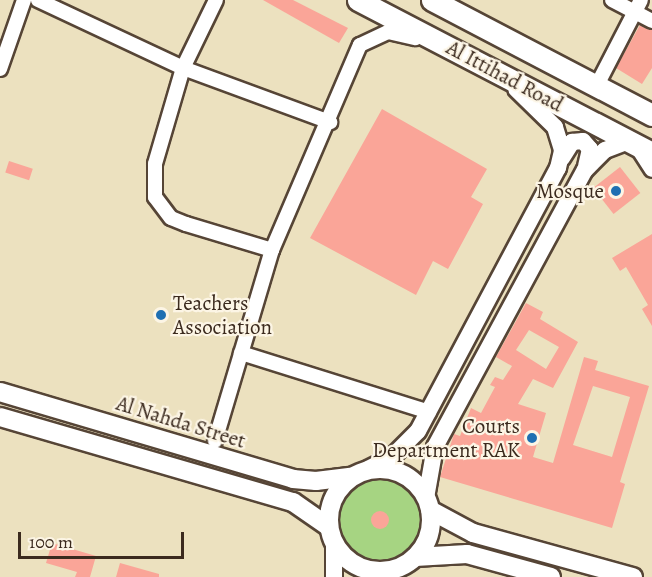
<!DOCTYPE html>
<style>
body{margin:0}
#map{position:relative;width:652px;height:577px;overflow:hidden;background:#ece1bf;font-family:Alegreya,serif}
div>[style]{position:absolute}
.green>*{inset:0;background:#a6d482}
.round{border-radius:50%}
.building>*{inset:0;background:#faa598;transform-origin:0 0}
.roads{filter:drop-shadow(2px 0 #564536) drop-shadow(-2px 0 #564536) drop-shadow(0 2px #564536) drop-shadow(0 -2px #564536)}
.minor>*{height:14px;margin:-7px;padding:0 7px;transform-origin:7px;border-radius:7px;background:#fff}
.tertiary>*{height:16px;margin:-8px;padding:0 8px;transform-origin:8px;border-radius:8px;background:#fff}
.secondary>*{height:18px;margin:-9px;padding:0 9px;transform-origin:9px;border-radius:9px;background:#fff}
.secondary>.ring{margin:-9px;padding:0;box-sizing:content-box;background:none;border:18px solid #fff;border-radius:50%}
.primary>*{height:21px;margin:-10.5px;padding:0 10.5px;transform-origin:10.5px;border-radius:10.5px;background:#fff}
.dots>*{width:16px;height:16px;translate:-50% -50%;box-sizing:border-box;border:3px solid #fcf5e5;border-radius:50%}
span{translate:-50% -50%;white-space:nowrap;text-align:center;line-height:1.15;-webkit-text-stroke:4.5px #fcf5e5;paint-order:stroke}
.street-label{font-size:21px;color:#3b2a1e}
.poi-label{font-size:21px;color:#3b2a1e}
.right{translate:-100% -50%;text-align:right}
.left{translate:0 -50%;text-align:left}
.scale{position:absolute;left:18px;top:532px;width:166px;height:27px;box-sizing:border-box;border:3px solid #3b2a1e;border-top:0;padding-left:8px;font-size:18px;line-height:21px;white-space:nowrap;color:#3b2a1e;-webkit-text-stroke:4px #fcf5e5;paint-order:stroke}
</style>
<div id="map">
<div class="green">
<i class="round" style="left:340px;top:480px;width:80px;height:80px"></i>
</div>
<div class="building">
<i style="clip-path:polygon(263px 0,293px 0,348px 28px,339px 43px)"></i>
<i style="clip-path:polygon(640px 25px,652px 30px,652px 68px,642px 84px,616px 68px)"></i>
<i style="clip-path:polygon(382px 109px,487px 169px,471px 197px,483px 204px,448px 269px,433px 261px,416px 295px,310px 238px)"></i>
<i style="left:9px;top:161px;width:25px;height:12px;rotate:18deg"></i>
<i style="left:620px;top:167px;width:33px;height:34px;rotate:52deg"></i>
<i style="clip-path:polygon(652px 234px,652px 326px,642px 309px,648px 305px,626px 267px,620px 271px,612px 258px)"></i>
<i style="clip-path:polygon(evenodd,526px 303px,543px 312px,540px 319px,578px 342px,553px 388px,533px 379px,518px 404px,546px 413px,533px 457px,553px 463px,584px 357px,598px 361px,595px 370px,649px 386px,620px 482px,625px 484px,612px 528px,440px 477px,454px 434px,460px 436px,471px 408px,481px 413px,495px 387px,490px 385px,495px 377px,503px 380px,512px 366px,496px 357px,526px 303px,529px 330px,559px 347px,546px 369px,516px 350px,529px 330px,526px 303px,593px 386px,630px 397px,612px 457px,573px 445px,593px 386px)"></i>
<i class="round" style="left:371px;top:511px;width:18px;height:18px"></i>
<i style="clip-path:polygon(52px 543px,96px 556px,90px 577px,75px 577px,77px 572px,46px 563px)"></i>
<i style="clip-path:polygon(120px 563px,159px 574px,159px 577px,116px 577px)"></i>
</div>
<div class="roads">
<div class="minor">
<i style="left:38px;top:0;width:160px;rotate:25.1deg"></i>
<i style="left:183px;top:68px;width:157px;rotate:20.2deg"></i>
<i style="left:216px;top:0;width:76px;rotate:115.9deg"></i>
<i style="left:183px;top:68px;width:100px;rotate:106.3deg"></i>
<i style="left:155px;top:164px;width:33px;rotate:90deg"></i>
<i style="left:155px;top:197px;width:26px;rotate:53deg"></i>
<i style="left:171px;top:218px;width:16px;rotate:22deg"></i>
<i style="left:186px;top:224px;width:90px;rotate:16.8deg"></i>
<i style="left:612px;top:0;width:45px;rotate:27.7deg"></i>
<i style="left:0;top:69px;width:73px;rotate:-70.8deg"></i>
<i style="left:596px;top:87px;width:98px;rotate:-62.7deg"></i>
<i style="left:637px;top:147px;width:27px;rotate:57deg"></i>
<i style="left:241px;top:353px;width:197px;rotate:17.4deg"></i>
<i style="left:215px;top:441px;width:199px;rotate:-73.4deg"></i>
<i style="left:272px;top:250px;width:223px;rotate:-66.8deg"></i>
<i style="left:360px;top:45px;width:31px;rotate:-25deg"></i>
<i style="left:388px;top:32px;width:28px;rotate:13deg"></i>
</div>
<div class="tertiary">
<i style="left:562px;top:158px;width:19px;rotate:-58deg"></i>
<i style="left:572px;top:142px;width:11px;rotate:-5deg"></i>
<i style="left:583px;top:141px;width:11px;rotate:49deg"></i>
<i style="left:590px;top:149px;width:17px;rotate:103deg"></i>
<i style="left:368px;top:469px;width:28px;rotate:-27deg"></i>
<i style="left:393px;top:456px;width:35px;rotate:-45deg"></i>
<i style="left:418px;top:431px;width:298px;rotate:-62deg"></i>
<i style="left:558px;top:168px;width:18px;rotate:-77deg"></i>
<i style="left:562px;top:150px;width:24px;rotate:-107deg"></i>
<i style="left:555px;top:127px;width:54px;rotate:-135.7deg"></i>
<i style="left:426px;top:498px;width:52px;rotate:-80deg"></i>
<i style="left:435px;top:447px;width:315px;rotate:-61.6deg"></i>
<i style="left:585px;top:170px;width:28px;rotate:-45deg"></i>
<i style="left:605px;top:150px;width:26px;rotate:-21deg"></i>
<i style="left:334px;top:543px;width:34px;rotate:90deg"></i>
<i style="left:377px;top:577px;width:10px;rotate:-37deg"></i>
</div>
<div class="secondary">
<i style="left:0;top:392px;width:306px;rotate:16.5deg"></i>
<i style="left:293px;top:479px;width:23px;rotate:5deg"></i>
<i style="left:316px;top:481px;width:35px;rotate:-7deg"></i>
<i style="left:0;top:417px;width:305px;rotate:16.2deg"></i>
<i style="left:293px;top:502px;width:44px;rotate:34.8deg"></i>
<i class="ring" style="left:329px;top:469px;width:84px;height:84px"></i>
<i style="left:430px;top:510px;width:49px;rotate:28.1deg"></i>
<i style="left:473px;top:533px;width:166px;rotate:15.4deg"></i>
<i style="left:415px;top:557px;width:52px;rotate:-3.3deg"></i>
<i style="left:467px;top:554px;width:87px;rotate:15.3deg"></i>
</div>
<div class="primary">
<i style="left:358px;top:0;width:331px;rotate:27.5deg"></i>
<i style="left:432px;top:0;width:248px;rotate:27.6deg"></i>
</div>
</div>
<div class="dots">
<i style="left:616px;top:191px;background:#1f6fb2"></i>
<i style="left:161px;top:315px;background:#1f6fb2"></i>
<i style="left:532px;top:438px;background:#1f6fb2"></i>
</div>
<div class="street-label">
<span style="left:505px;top:76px;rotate:28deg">Al Ittihad Road</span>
<span style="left:181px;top:422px;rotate:17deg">Al Nahda Street</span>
</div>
<div class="poi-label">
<span class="right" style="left:604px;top:191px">Mosque</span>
<span class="left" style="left:173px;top:315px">Teachers<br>Association</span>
<span class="right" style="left:520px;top:438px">Courts<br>Department RAK</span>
</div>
<div class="scale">100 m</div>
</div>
